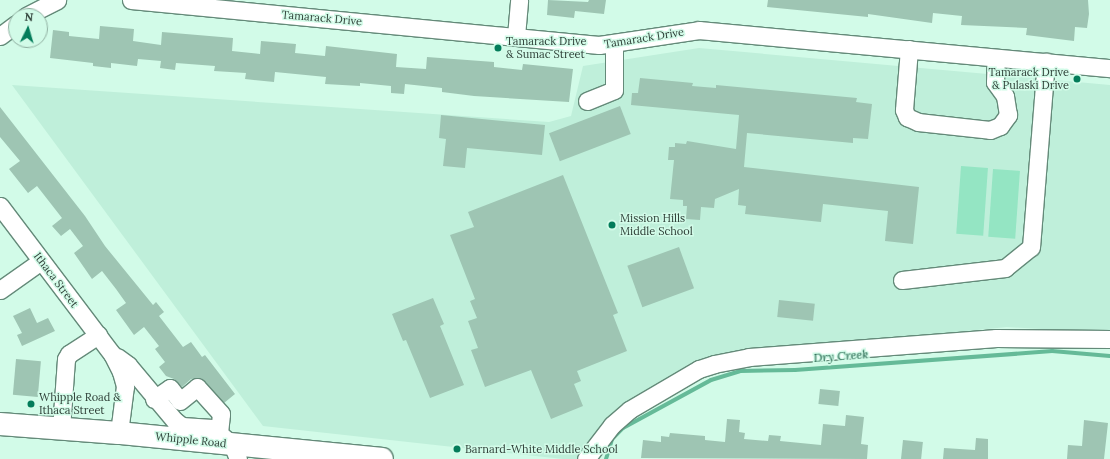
<!DOCTYPE html>
<style>
body{margin:0}
#map{position:relative;width:1110px;height:459px;overflow:hidden;background:#d2fbe8;font-family:Lora,serif}
div>[style]{position:absolute}
.built>*{inset:0;background:#bfefda}
.green>*{inset:0;background:#94e5c3;transform-origin:0 0}
.stream>*{height:4px;margin:-2px;padding:0 2px;transform-origin:2px;border-radius:2px;background:#65ba98}
.building>*{inset:0;background:#9ec5b3;transform-origin:0 0}
.roads{filter:drop-shadow(1px 0 #648a79) drop-shadow(-1px 0 #648a79) drop-shadow(0 1px #648a79) drop-shadow(0 -1px #648a79)}
.minor>*{height:17px;margin:-8.5px;padding:0 8.5px;transform-origin:8.5px;border-radius:8.5px;background:#fff}
.major>*{height:22px;margin:-11px;padding:0 11px;transform-origin:11px;border-radius:11px;background:#fff}
.dots>*{width:11px;height:11px;translate:-50% -50%;box-sizing:border-box;border:2px solid #d2fbe8;border-radius:50%}
span{translate:-50% -50%;white-space:nowrap;text-align:center;line-height:1.15;-webkit-text-stroke:3px #d2fbe8;paint-order:stroke}
.street-label{font-size:11px;color:#2e3f37}
.poi-label{font-size:11px;color:#2e3f37}
.left{translate:0 -50%;text-align:left}
.right{translate:-100% -50%;text-align:right}
.water-label{font-size:12px;color:#1b5d45;font-style:italic}
.north{position:absolute;left:8px;top:8px;width:40px;height:40px;box-sizing:border-box;background:#d2fbe8;border:1px solid #90b0a1;border-radius:50%;rotate:5deg;font-size:11px;font-weight:700;line-height:16px;text-align:center;color:#2e3f37}
.north::after{content:'';display:block;margin:auto;width:14px;height:18px;background:#037c5a;clip-path:polygon(50% 0,100% 100%,50% 72%,0 100%)}
</style>
<div id="map">
<div class="built">
<i style="clip-path:polygon(699px 48px,1110px 85px,1110px 333px,1007px 327px,778px 350px,696px 366px,605px 438px,598px 459px,563px 459px,263px 426px,12px 85px,549px 122px,571px 116px,583px 66px)"></i>
</div>
<div class="green">
<i style="left:961px;top:166px;width:27px;height:68px;rotate:4deg"></i>
<i style="left:993px;top:169px;width:27px;height:68px;rotate:4deg"></i>
</div>
<div class="stream">
<i style="left:606px;top:459px;width:21px;rotate:-73deg"></i>
<i style="left:612px;top:439px;width:16px;rotate:-45deg"></i>
<i style="left:623px;top:428px;width:100px;rotate:-28.6deg"></i>
<i style="left:711px;top:380px;width:30px;rotate:-17deg"></i>
<i style="left:740px;top:371px;width:55px;rotate:-1deg"></i>
<i style="left:795px;top:370px;width:258px;rotate:-4.2deg"></i>
<i style="left:1052px;top:351px;width:58px;rotate:4.9deg"></i>
</div>
<div class="building">
<i style="clip-path:polygon(548px 0,588px 2px,589px 0,606px 0,604px 14px,575px 11px,574px 18px,547px 15px)"></i>
<i style="clip-path:polygon(768px 0,1088px 0,1089px 14px,1087px 28px,1075px 27px,1074px 41px,1026px 35px,1027px 28px,961px 25px,962px 16px,933px 13px,932px 23px,868px 14px,868px 17px,767px 7px)"></i>
<i style="clip-path:polygon(100px 26px,134px 29px,133px 41px,161px 45px,162px 32px,233px 38px,232px 51px,260px 54px,261px 41px,296px 44px,295px 53px,325px 56px,326px 46px,397px 54px,396px 67px,426px 69px,427px 57px,494px 62px,494px 67px,522px 70px,523px 64px,573px 69px,569px 102px,474px 96px,442px 92px,442px 88px,405px 84px,404px 94px,391px 93px,391px 86px,360px 83px,360px 86px,325px 84px,326px 77px,275px 72px,274px 82px,245px 79px,246px 73px,214px 71px,215px 66px,176px 63px,175px 70px,160px 68px,161px 61px,138px 59px,137px 66px,111px 63px,111px 68px,93px 66px,93px 63px,50px 58px,53px 30px,69px 32px,69px 36px,99px 39px)"></i>
<i style="clip-path:polygon(640px 78px,693px 83px,692px 86px,716px 88px,716px 85px,857px 98px,856px 102px,872px 104px,868px 139px,853px 138px,853px 143px,747px 133px,744px 167px,919px 187px,913px 244px,885px 241px,888px 211px,823px 204px,821px 222px,745px 214px,746px 206px,738px 205px,739px 189px,715px 199px,714px 208px,701px 207px,700px 220px,686px 219px,687px 206px,683px 206px,683px 200px,670px 199px,674px 160px,668px 160px,669px 147px,675px 147px,675px 143px,686px 144px,687px 141px,736px 149px,739px 115px,631px 105px,632px 93px,638px 93px)"></i>
<i style="left:620px;top:106px;width:30px;height:76px;rotate:69deg"></i>
<i style="clip-path:polygon(0 107px,85px 216px,105px 246px,153px 305px,156px 302px,164px 312px,159px 316px,183px 347px,191px 342px,202px 357px,205px 355px,235px 394px,224px 403px,201px 378px,191px 379px,182px 387px,174px 379px,166px 376px,159px 367px,165px 362px,155px 349px,159px 346px,144px 327px,134px 335px,116px 310px,126px 303px,116px 289px,102px 271px,92px 279px,74px 253px,83px 246px,70px 229px,61px 236px,52px 226px,62px 218px,37px 186px,28px 193px,9px 169px,20px 161px,0 137px)"></i>
<i style="clip-path:polygon(441px 115px,545px 125px,542px 155px,467px 148px,465px 168px,443px 166px,446px 139px,439px 138px)"></i>
<i style="clip-path:polygon(563px 175px,618px 313px,613px 315px,627px 351px,577px 371px,581px 381px,574px 384px,583px 406px,551px 419px,531px 370px,485px 387px,471px 350px,478px 348px,468px 321px,477px 318px,470px 301px,475px 299px,450px 235px,474px 227px,468px 212px)"></i>
<i style="left:679px;top:247px;width:44px;height:55px;rotate:70deg"></i>
<i style="clip-path:polygon(433px 298px,444px 324px,440px 326px,464px 385px,430px 398px,406px 340px,403px 341px,392px 314px)"></i>
<i style="left:779px;top:300px;width:36px;height:17px;rotate:6deg"></i>
<i style="clip-path:polygon(30px 308px,37px 323px,48px 318px,55px 331px,22px 346px,17px 335px,22px 333px,13px 316px)"></i>
<i style="left:16px;top:359px;width:25px;height:36px;rotate:5deg"></i>
<i style="left:820px;top:389px;width:20px;height:15px;rotate:6deg"></i>
<i style="clip-path:polygon(846px 415px,864px 417px,861px 444px,868px 445px,867px 459px,641px 458px,643px 440px,661px 442px,661px 436px,669px 437px,670px 433px,705px 436px,705px 440px,725px 442px,727px 419px,740px 420px,739px 432px,745px 433px,744px 439px,768px 441px,769px 435px,781px 436px,780px 441px,821px 445px,823px 424px,845px 426px)"></i>
<i style="clip-path:polygon(1084px 420px,1108px 423px,1104px 459px,1067px 459px,1068px 445px,1082px 446px)"></i>
<i style="clip-path:polygon(976px 438px,988px 439px,988px 459px,943px 459px,944px 448px,975px 450px)"></i>
<i style="left:903px;top:440px;width:20px;height:19px;rotate:6deg"></i>
</div>
<div class="roads">
<div class="minor">
<i style="left:131px;top:0;width:470px;rotate:5.5deg"></i>
<i style="left:599px;top:45px;width:101px;rotate:-8.5deg"></i>
<i style="left:699px;top:30px;width:413px;rotate:5.3deg"></i>
<i style="left:26px;top:16px;width:35px;rotate:-27deg"></i>
<i style="left:0;top:36px;width:20px;rotate:-37deg"></i>
<i style="left:516px;top:36px;width:36px;rotate:-85deg"></i>
<i style="left:909px;top:49px;width:61px;rotate:94.7deg"></i>
<i style="left:904px;top:110px;width:8px;rotate:67deg"></i>
<i style="left:907px;top:117px;width:12px;rotate:24deg"></i>
<i style="left:918px;top:122px;width:72px;rotate:6.3deg"></i>
<i style="left:990px;top:130px;width:11px;rotate:-22deg"></i>
<i style="left:1000px;top:126px;width:14px;rotate:-54deg"></i>
<i style="left:1008px;top:115px;width:19px;rotate:-99deg"></i>
<i style="left:1005px;top:96px;width:17px;rotate:-126deg"></i>
<i style="left:995px;top:82px;width:24px;rotate:-88deg"></i>
<i style="left:587px;top:101px;width:29px;rotate:-22deg"></i>
<i style="left:614px;top:90px;width:47px;rotate:-90deg"></i>
<i style="left:0;top:206px;width:186px;rotate:52.9deg"></i>
<i style="left:112px;top:354px;width:20px;rotate:63deg"></i>
<i style="left:121px;top:372px;width:15px;rotate:74deg"></i>
<i style="left:125px;top:386px;width:47px;rotate:97.3deg"></i>
<i style="left:902px;top:280px;width:104px;rotate:-6.6deg"></i>
<i style="left:1005px;top:268px;width:33px;rotate:-39deg"></i>
<i style="left:1031px;top:247px;width:186px;rotate:-85.4deg"></i>
<i style="left:0;top:290px;width:50px;rotate:-35.3deg"></i>
<i style="left:117px;top:357px;width:14px;rotate:36deg"></i>
<i style="left:128px;top:365px;width:73px;rotate:50deg"></i>
<i style="left:175px;top:421px;width:9px;rotate:36deg"></i>
<i style="left:182px;top:426px;width:30px;rotate:4deg"></i>
<i style="left:212px;top:428px;width:26px;rotate:39deg"></i>
<i style="left:232px;top:444px;width:16px;rotate:68deg"></i>
<i style="left:154px;top:399px;width:19px;rotate:-35deg"></i>
<i style="left:170px;top:388px;width:16px;rotate:52deg"></i>
<i style="left:180px;top:401px;width:22px;rotate:-39deg"></i>
<i style="left:197px;top:387px;width:36px;rotate:48deg"></i>
<i style="left:221px;top:414px;width:20px;rotate:96deg"></i>
<i style="left:61px;top:429px;width:70px;rotate:-85.9deg"></i>
<i style="left:66px;top:359px;width:6px;rotate:-59deg"></i>
<i style="left:69px;top:354px;width:35px;rotate:-33deg"></i>
<i style="left:586px;top:459px;width:43px;rotate:-52.6deg"></i>
<i style="left:612px;top:425px;width:23px;rotate:-41deg"></i>
<i style="left:629px;top:410px;width:81px;rotate:-30.4deg"></i>
<i style="left:699px;top:369px;width:16px;rotate:-18deg"></i>
<i style="left:714px;top:364px;width:36px;rotate:-11deg"></i>
<i style="left:749px;top:357px;width:248px;rotate:-4.4deg"></i>
<i style="left:996px;top:338px;width:114px;rotate:0.5deg"></i>
</div>
<div class="major">
<i style="left:0;top:424px;width:119px;rotate:4.3deg"></i>
<i style="left:119px;top:433px;width:264px;rotate:5.6deg"></i>
</div>
</div>
<div class="dots">
<i style="left:498px;top:48px;background:#037c5a"></i>
<i style="left:1077px;top:79px;background:#037c5a"></i>
<i style="left:612px;top:225px;background:#037c5a"></i>
<i style="left:31px;top:404px;background:#037c5a"></i>
<i style="left:457px;top:449px;background:#037c5a"></i>
</div>
<div class="street-label">
<span style="left:322px;top:18px;rotate:5deg">Tamarack Drive</span>
<span style="left:644px;top:38px;rotate:-9deg">Tamarack Drive</span>
<span style="left:56px;top:280px;rotate:53deg">Ithaca Street</span>
<span style="left:191px;top:440px;rotate:6deg">Whipple Road</span>
</div>
<div class="poi-label">
<span class="left" style="left:506px;top:48px">Tamarack Drive<br>&amp; Sumac Street</span>
<span class="right" style="left:1069px;top:79px">Tamarack Drive<br>&amp; Pulaski Drive</span>
<span class="left" style="left:620px;top:225px">Mission Hills<br>Middle School</span>
<span class="left" style="left:39px;top:404px">Whipple Road &amp;<br>Ithaca Street</span>
<span class="left" style="left:465px;top:449px">Barnard-White Middle School</span>
</div>
<div class="water-label">
<span style="left:841px;top:356px;rotate:-4deg">Dry Creek</span>
</div>
<div class="north">N</div>
</div>
